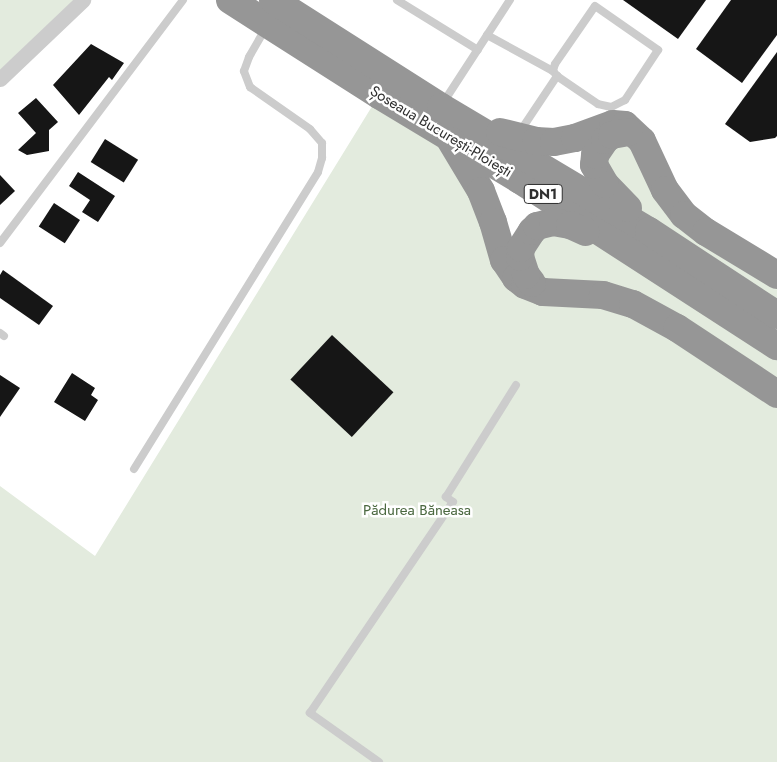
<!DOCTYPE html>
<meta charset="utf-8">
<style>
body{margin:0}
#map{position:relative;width:777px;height:762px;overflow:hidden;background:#fff;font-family:Jost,sans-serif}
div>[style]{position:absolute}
.green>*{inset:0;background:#e3ebde}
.building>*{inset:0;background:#161616;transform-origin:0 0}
.lane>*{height:8px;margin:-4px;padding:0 4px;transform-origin:4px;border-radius:4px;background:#ccc}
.street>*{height:15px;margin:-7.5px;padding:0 7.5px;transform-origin:7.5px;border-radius:7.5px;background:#ccc}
.highway>*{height:28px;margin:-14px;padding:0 14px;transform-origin:14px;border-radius:14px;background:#969696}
span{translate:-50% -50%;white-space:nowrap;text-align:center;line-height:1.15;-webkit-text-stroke:5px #fff;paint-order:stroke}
.shield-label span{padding:1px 4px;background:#fff;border:1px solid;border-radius:4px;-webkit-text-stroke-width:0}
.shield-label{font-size:14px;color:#2f2f2f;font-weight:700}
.street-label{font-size:15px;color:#2f2f2f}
.park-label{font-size:15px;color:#4b6840}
</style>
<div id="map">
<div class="green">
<i style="clip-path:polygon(0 0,74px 0,0 70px)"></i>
<i style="clip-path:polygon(379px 95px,449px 138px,493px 222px,521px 248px,570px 225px,777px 346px,777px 762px,0 762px,0 486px,95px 556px)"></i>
<i style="clip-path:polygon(621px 132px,665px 190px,777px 275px,777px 315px,649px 231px,595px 155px)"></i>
</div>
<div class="building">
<i style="clip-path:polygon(623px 0,706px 0,678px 39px)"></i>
<i style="clip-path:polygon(731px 0,777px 0,777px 35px,742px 83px,696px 49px)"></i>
<i style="clip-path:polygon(91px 44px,124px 63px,112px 80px,109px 77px,79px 115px,53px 85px)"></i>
<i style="clip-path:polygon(777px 52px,777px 136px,775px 138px,750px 142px,725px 124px)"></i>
<i style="clip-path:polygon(36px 98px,58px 122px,49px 130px,49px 151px,27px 155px,18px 150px,36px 133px,18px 113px)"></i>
<i style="left:105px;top:139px;width:39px;height:27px;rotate:32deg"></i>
<i style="clip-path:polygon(78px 172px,115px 196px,98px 222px,82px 212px,90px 200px,69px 186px)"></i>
<i style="clip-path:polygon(0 175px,15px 191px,0 205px)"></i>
<i style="left:54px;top:203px;width:31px;height:28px;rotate:33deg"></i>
<i style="clip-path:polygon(3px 270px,53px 306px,39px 325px,0 298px,0 275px)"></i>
<i style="left:332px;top:335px;width:84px;height:61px;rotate:43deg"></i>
<i style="clip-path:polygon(72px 373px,95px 388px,91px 395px,98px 400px,85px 421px,54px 402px)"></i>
<i style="clip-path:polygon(0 375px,20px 388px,0 417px)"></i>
</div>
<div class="lane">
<i style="left:397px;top:0;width:95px;rotate:31.7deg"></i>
<i style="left:487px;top:35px;width:75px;rotate:28.6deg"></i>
<i style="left:443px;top:103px;width:123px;rotate:-57deg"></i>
<i style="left:519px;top:133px;width:69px;rotate:-56.3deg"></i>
<i style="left:557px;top:76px;width:6px;rotate:-129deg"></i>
<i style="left:553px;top:71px;width:7px;rotate:-74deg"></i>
<i style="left:555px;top:64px;width:70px;rotate:-55.4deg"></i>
<i style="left:595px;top:6px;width:77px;rotate:34.9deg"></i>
<i style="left:658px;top:50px;width:60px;rotate:123.4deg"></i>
<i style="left:625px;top:100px;width:16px;rotate:153deg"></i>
<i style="left:611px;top:107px;width:13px;rotate:-167deg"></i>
<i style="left:598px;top:104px;width:50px;rotate:-145.7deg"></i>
<i style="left:0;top:243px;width:304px;rotate:-53deg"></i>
<i style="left:0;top:333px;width:5px;rotate:37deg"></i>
<i style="left:134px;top:469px;width:349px;rotate:-58.2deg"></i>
<i style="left:318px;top:172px;width:15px;rotate:-74deg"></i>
<i style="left:322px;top:158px;width:15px;rotate:-90deg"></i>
<i style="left:322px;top:143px;width:18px;rotate:-131deg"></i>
<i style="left:310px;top:129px;width:73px;rotate:-145deg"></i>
<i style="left:250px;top:87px;width:17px;rotate:-111deg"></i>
<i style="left:244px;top:71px;width:15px;rotate:-70deg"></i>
<i style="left:249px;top:57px;width:34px;rotate:-60deg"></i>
<i style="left:379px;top:762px;width:85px;rotate:-144.6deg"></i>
<i style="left:310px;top:713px;width:255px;rotate:-55.9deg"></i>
<i style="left:453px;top:502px;width:9px;rotate:-144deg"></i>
<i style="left:446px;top:497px;width:132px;rotate:-58deg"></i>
</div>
<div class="street">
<i style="left:0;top:79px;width:115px;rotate:-43.6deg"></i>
</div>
<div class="highway">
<i style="left:230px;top:0;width:177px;rotate:32.5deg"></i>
<i style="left:379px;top:95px;width:165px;rotate:31.1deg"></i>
<i style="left:520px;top:180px;width:306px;rotate:32.9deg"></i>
<i style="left:273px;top:0;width:199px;rotate:32.5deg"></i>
<i style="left:441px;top:107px;width:242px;rotate:30.8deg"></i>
<i style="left:649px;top:231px;width:153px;rotate:33.3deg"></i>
<i style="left:500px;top:132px;width:37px;rotate:14deg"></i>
<i style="left:536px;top:141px;width:18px;rotate:3deg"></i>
<i style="left:554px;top:142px;width:21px;rotate:-11deg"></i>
<i style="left:575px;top:138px;width:40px;rotate:-20.2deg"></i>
<i style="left:613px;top:124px;width:12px;rotate:5deg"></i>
<i style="left:625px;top:125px;width:23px;rotate:43deg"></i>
<i style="left:642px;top:141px;width:54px;rotate:64.9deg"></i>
<i style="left:665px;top:190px;width:31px;rotate:53deg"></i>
<i style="left:684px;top:215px;width:28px;rotate:38deg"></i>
<i style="left:706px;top:232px;width:83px;rotate:31.2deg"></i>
<i style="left:451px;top:141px;width:58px;rotate:59deg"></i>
<i style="left:481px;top:191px;width:33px;rotate:69deg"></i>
<i style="left:493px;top:222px;width:40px;rotate:74deg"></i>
<i style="left:504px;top:260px;width:22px;rotate:56deg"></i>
<i style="left:516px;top:278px;width:11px;rotate:38deg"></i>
<i style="left:525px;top:285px;width:19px;rotate:21deg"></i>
<i style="left:543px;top:292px;width:60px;rotate:2.9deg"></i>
<i style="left:603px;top:295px;width:31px;rotate:17deg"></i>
<i style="left:633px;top:304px;width:50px;rotate:28.6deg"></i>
<i style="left:677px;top:328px;width:120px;rotate:33.4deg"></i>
<i style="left:628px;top:208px;width:33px;rotate:-134deg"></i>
<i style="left:605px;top:184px;width:22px;rotate:-120deg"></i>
<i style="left:594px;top:165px;width:10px;rotate:-84deg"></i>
<i style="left:595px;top:155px;width:18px;rotate:-56deg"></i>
<i style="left:605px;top:140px;width:9px;rotate:-36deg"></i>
<i style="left:612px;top:135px;width:17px;rotate:-10deg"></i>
<i style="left:532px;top:283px;width:10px;rotate:-127deg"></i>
<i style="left:526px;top:275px;width:19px;rotate:-108deg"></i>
<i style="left:520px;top:257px;width:9px;rotate:-84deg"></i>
<i style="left:521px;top:248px;width:20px;rotate:-57deg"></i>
<i style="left:532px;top:231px;width:7px;rotate:-45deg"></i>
<i style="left:537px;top:226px;width:16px;rotate:-14deg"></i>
<i style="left:553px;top:222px;width:17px;rotate:10deg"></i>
<i style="left:570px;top:225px;width:17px;rotate:24deg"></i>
</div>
<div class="shield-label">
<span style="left:543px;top:194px">DN1</span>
</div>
<div class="street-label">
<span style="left:441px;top:132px;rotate:31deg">Șoseaua București-Ploiești</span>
</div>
<div class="park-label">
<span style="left:417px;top:511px">Pădurea Băneasa</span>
</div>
</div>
